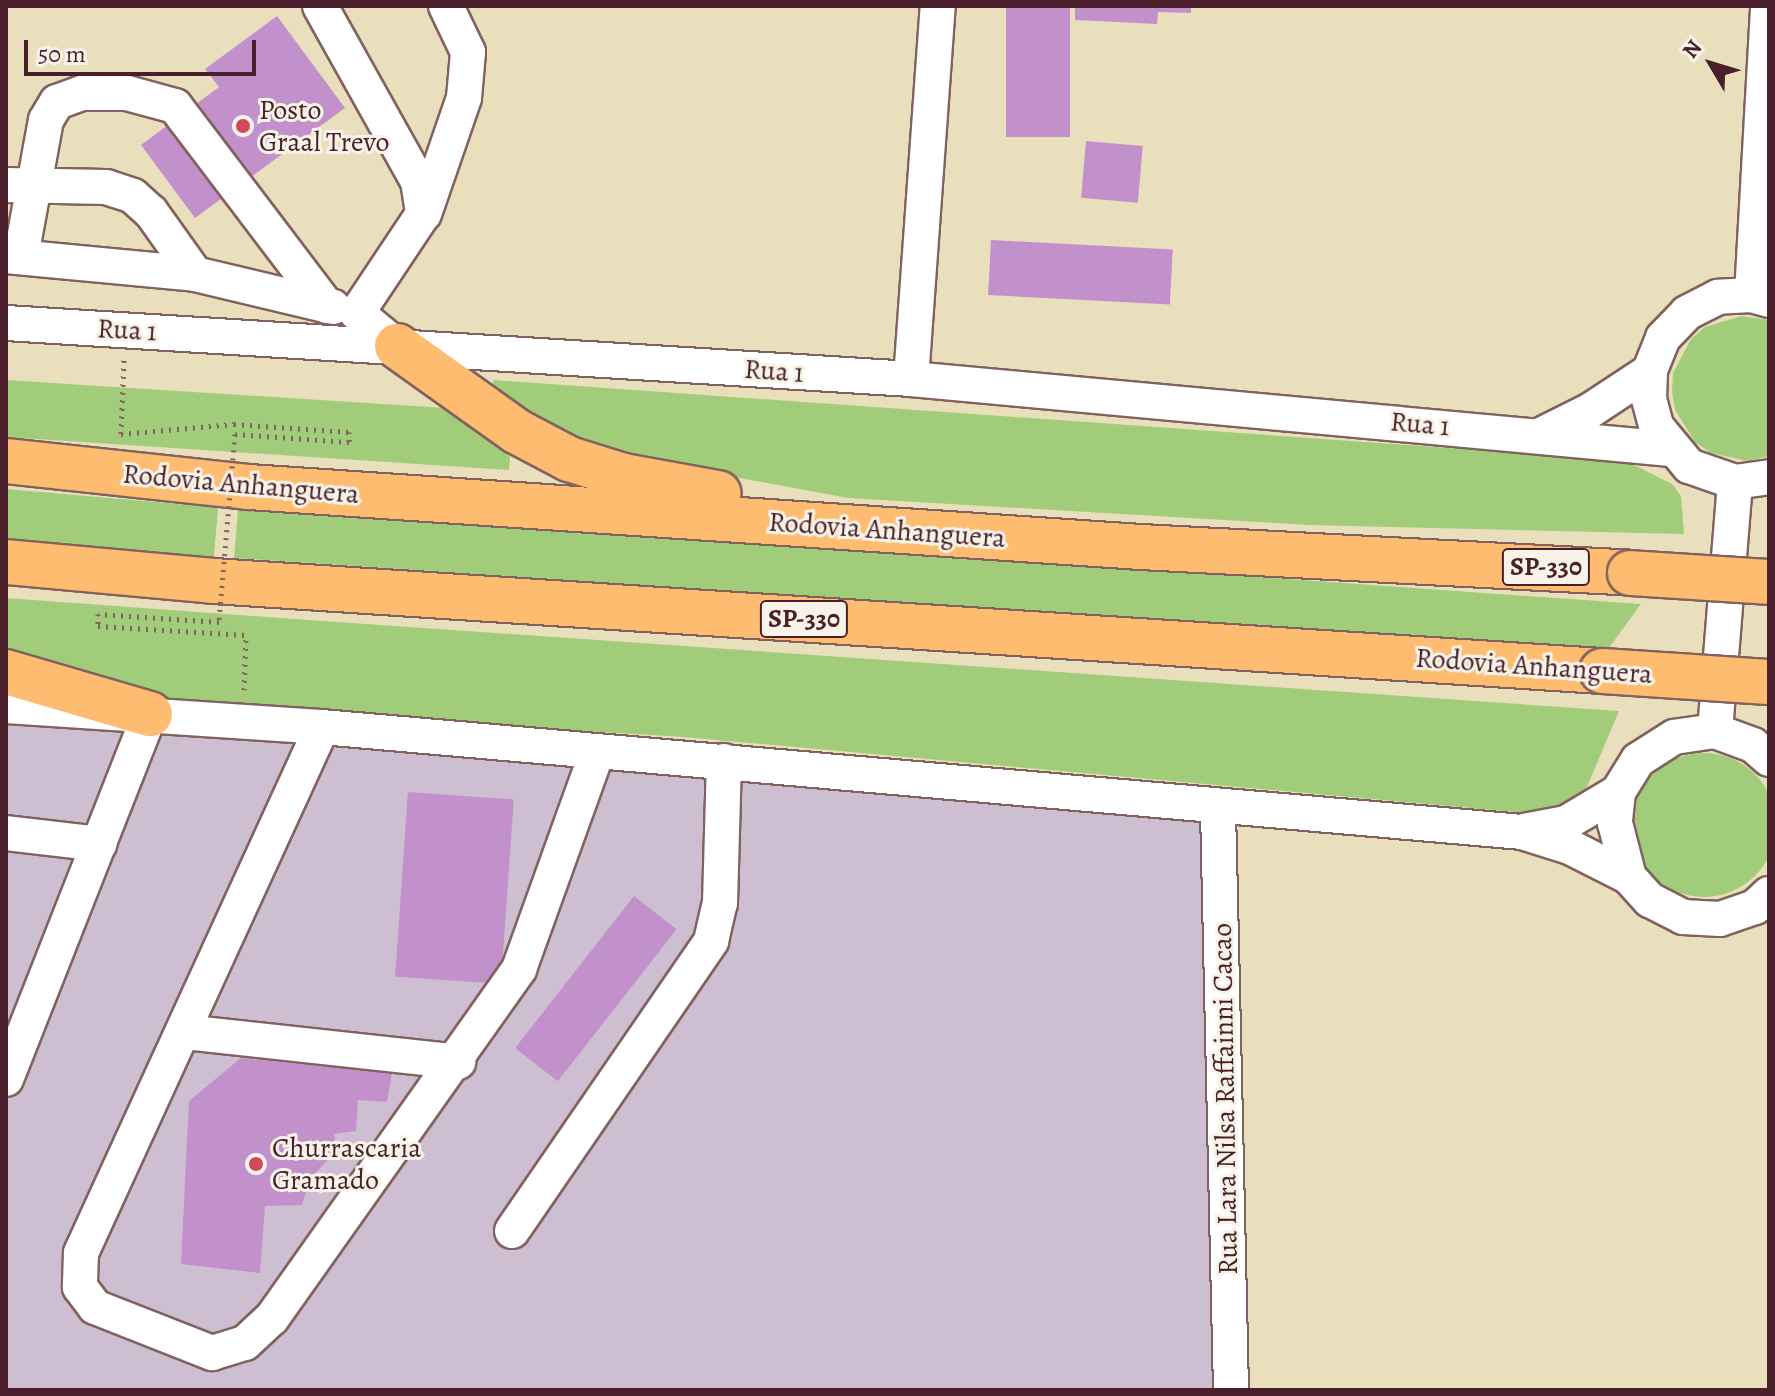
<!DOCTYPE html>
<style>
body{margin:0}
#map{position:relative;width:1775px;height:1396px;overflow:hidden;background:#eadfbc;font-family:Alegreya,serif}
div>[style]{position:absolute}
.industrial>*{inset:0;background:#cebed1}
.green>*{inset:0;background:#a1cd7a;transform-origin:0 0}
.round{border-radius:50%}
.building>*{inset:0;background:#c291cc;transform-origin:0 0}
.path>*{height:5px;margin-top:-2.5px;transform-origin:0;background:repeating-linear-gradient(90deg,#82625e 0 2px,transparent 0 8px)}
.roads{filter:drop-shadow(2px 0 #82625e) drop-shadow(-2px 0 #82625e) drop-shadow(0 2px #82625e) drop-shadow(0 -2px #82625e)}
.minor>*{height:34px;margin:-17px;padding:0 17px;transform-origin:17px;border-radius:17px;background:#fff}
.highway>*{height:44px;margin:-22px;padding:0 22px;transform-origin:22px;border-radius:22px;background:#febc70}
.path-bridge>*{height:5px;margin-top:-2.5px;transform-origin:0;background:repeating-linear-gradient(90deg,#82625e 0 2px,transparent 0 8px)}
.bridges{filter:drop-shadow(2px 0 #82625e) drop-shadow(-2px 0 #82625e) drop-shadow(0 2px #82625e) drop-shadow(0 -2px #82625e)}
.highway-bridge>*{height:44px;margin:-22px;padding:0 22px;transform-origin:22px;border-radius:22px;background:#febc70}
.dots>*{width:22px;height:22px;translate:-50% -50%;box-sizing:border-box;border:4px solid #f7f3e8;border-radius:50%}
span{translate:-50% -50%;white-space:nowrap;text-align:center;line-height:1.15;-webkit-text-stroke:6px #f7f3e8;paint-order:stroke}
.shield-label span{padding:2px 6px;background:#f7f3e8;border:2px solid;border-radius:6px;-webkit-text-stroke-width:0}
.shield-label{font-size:26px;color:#4a1f2b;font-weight:700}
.poi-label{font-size:28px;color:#4a1f2b}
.left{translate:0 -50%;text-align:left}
.street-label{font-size:28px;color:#4a1f2b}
.frame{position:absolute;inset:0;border:8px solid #4a1f2b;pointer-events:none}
.north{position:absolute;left:1671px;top:24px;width:80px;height:80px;-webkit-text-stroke:6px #f7f3e8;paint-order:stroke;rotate:308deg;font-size:22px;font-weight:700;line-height:32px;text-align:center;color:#4a1f2b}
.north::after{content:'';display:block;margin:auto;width:28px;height:36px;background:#4a1f2b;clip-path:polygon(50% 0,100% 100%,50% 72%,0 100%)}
.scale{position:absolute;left:24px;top:40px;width:232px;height:36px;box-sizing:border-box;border:4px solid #4a1f2b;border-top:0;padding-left:10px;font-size:24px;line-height:28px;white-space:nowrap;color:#4a1f2b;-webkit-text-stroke:6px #f7f3e8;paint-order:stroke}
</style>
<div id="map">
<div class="industrial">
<i style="clip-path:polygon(6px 718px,1218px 809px,1250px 1390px,6px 1390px)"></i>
</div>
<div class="green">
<i style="clip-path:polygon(1741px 316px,1769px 320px,1769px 456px,1747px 461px,1711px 453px,1695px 442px,1675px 410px,1672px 392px,1673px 373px,1691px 339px,1705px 327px)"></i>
<i style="clip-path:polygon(6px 380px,445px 408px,492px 438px,510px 457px,509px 470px,6px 437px)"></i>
<i style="clip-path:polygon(494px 380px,1605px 459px,1632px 464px,1672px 484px,1681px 496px,1684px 534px,1309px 525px,848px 498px,606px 453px,561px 438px,491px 391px)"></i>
<i style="left:6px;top:489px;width:213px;height:53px;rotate:5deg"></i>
<i style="clip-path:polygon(238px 510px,306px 515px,310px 510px,1641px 604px,1608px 649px,234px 558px)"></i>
<i style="clip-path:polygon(6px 598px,280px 618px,1619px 711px,1584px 794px,1549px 815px,683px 737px,198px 707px,6px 651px)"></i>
<i class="round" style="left:1632px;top:753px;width:144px;height:144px"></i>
</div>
<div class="building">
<i style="left:1006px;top:6px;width:64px;height:131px"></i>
<i style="clip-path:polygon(1075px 6px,1191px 6px,1191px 13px,1158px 12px,1157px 24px,1075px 20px)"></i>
<i style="clip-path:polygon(277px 16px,345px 108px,195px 218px,141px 145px,219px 87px,205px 69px)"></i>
<i style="left:1086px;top:141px;width:57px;height:57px;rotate:5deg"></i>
<i style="left:991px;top:240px;width:182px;height:55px;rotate:3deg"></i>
<i style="left:408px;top:792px;width:106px;height:185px;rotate:4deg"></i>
<i style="left:634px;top:896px;width:54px;height:193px;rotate:38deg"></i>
<i style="clip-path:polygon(241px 1058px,392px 1073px,387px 1102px,358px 1100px,356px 1131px,334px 1134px,337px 1150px,310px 1179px,302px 1205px,265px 1206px,260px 1273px,181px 1264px,189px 1101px)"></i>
</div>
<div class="path">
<i style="left:121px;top:434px;width:75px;rotate:-87.7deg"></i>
<i style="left:244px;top:690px;width:55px;rotate:-87.9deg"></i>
</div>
<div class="roads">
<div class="minor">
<i style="left:320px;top:6px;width:201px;rotate:60.8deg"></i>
<i style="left:418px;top:181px;width:33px;rotate:81deg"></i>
<i style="left:423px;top:214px;width:119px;rotate:123.7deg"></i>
<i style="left:357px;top:313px;width:52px;rotate:39.5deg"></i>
<i style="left:6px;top:185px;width:100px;rotate:1.1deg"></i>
<i style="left:106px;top:187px;width:28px;rotate:18deg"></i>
<i style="left:133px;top:196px;width:24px;rotate:42deg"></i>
<i style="left:151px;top:212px;width:76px;rotate:54.6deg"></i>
<i style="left:424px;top:214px;width:123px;rotate:-71deg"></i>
<i style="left:464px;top:98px;width:46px;rotate:-85deg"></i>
<i style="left:468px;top:52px;width:51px;rotate:-115.6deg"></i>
<i style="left:6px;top:256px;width:190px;rotate:5.4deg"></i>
<i style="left:195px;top:274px;width:142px;rotate:13.4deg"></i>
<i style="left:21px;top:256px;width:138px;rotate:-79.6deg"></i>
<i style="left:46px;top:120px;width:21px;rotate:-59deg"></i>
<i style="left:57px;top:102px;width:27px;rotate:-20deg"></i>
<i style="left:82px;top:93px;width:45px"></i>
<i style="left:127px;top:93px;width:50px;rotate:15.2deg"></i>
<i style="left:175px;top:106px;width:251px;rotate:52.8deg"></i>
<i style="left:1752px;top:295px;width:289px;rotate:-86.8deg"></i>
<i style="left:1769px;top:300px;width:18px;rotate:-164deg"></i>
<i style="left:1752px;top:295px;width:34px;rotate:177deg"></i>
<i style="left:1718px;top:297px;width:35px;rotate:153deg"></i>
<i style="left:1687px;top:313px;width:35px;rotate:134deg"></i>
<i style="left:1663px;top:338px;width:35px;rotate:112deg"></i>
<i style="left:1650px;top:371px;width:28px;rotate:92deg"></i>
<i style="left:1649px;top:399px;width:28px;rotate:75deg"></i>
<i style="left:1656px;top:426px;width:52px;rotate:50.5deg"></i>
<i style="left:1689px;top:466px;width:49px;rotate:19.2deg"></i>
<i style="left:1735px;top:482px;width:34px;rotate:-8deg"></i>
<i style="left:6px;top:323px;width:907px;rotate:3.54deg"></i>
<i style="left:911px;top:379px;width:763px;rotate:5.26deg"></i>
<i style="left:911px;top:379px;width:374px;rotate:-85.9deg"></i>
<i style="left:1541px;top:435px;width:56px;rotate:-26.6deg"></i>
<i style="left:1591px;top:410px;width:71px;rotate:-33.5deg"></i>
<i style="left:6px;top:706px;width:317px;rotate:3.8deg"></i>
<i style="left:322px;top:727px;width:1205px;rotate:5deg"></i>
<i style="left:1522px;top:832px;width:50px;rotate:17.4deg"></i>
<i style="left:1570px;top:847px;width:66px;rotate:27deg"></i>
<i style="left:322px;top:727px;width:579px;rotate:114.62deg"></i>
<i style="left:81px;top:1253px;width:34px;rotate:92deg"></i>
<i style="left:80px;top:1287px;width:25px;rotate:53deg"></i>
<i style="left:95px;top:1307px;width:126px;rotate:21.5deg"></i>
<i style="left:212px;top:1353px;width:34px;rotate:-17deg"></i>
<i style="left:245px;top:1343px;width:37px;rotate:-43deg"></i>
<i style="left:272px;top:1318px;width:428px;rotate:-54.7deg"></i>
<i style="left:519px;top:969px;width:231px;rotate:-70.2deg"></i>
<i style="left:1715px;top:731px;width:250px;rotate:-85.4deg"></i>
<i style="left:1769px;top:759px;width:21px;rotate:-139deg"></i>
<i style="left:1753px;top:745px;width:40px;rotate:-159.8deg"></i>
<i style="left:1715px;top:731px;width:41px;rotate:171.7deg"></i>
<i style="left:1674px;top:737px;width:43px;rotate:147.4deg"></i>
<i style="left:1638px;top:760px;width:38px;rotate:122deg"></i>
<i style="left:1618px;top:792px;width:31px;rotate:96deg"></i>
<i style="left:1615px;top:823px;width:56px;rotate:75.5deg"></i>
<i style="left:1629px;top:877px;width:31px;rotate:48deg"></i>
<i style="left:1650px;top:900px;width:37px;rotate:27deg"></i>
<i style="left:1683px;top:917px;width:37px;rotate:3deg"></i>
<i style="left:1720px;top:919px;width:37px;rotate:-19deg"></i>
<i style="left:1755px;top:907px;width:19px;rotate:-43deg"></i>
<i style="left:1218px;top:809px;width:581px;rotate:88.72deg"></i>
<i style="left:1524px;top:831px;width:43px;rotate:-10.8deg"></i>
<i style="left:1566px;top:823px;width:61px;rotate:-30.8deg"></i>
<i style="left:6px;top:833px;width:94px;rotate:6.7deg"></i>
<i style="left:184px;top:1032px;width:276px;rotate:6.2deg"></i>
<i style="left:6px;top:1079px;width:392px;rotate:-68.5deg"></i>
<i style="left:512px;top:1231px;width:352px;rotate:-55.5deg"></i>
<i style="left:711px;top:941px;width:39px;rotate:-77deg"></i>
<i style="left:720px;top:903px;width:142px;rotate:-88.4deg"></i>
</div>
<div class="highway">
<i style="left:397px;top:346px;width:146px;rotate:35.5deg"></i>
<i style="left:516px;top:431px;width:60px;rotate:27.8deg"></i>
<i style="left:569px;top:459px;width:58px;rotate:17.2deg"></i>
<i style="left:624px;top:476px;width:96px;rotate:10.3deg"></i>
<i style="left:6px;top:461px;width:244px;rotate:6.1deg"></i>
<i style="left:249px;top:487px;width:894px;rotate:3.85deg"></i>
<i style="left:1141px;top:547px;width:490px;rotate:3deg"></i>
<i style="left:6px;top:562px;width:208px;rotate:5.2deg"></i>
<i style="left:213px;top:581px;width:1392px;rotate:3.71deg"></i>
<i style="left:6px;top:672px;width:150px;rotate:16.3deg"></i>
</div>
</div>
<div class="path-bridge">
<i style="left:121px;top:434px;width:113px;rotate:-5.1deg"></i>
<i style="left:234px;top:424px;width:115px;rotate:4deg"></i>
<i style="left:349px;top:432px;width:10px;rotate:90deg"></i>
<i style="left:349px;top:442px;width:114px;rotate:-176deg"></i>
<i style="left:235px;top:434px;width:189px;rotate:94.9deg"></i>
<i style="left:219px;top:622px;width:121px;rotate:-176.2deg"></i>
<i style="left:98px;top:614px;width:12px;rotate:90deg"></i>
<i style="left:98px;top:626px;width:148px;rotate:3.5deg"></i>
</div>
<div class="bridges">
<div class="highway-bridge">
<i style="left:1630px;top:573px;width:139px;rotate:3.7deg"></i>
<i style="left:1602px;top:671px;width:167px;rotate:3.8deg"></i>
</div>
</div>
<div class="dots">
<i style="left:243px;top:126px;background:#d1495b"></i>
<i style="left:256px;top:1164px;background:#d1495b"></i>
</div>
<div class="shield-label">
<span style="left:1546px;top:567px">SP-330</span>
<span style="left:804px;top:619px">SP-330</span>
</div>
<div class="poi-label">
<span class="left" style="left:259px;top:126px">Posto<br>Graal Trevo</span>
<span class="left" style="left:272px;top:1164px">Churrascaria<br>Gramado</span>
</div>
<div class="street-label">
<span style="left:127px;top:330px;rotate:3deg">Rua 1</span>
<span style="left:774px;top:371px;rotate:4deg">Rua 1</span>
<span style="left:1420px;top:424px;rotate:5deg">Rua 1</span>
<span style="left:241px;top:484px;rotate:5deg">Rodovia Anhanguera</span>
<span style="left:887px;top:530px;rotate:4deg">Rodovia Anhanguera</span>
<span style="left:1534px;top:666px;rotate:4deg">Rodovia Anhanguera</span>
<span style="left:1225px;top:1099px;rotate:-91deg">Rua Lara Nilsa Raffainni Cacao</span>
</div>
<div class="frame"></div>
<div class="north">N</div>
<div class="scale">50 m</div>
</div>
